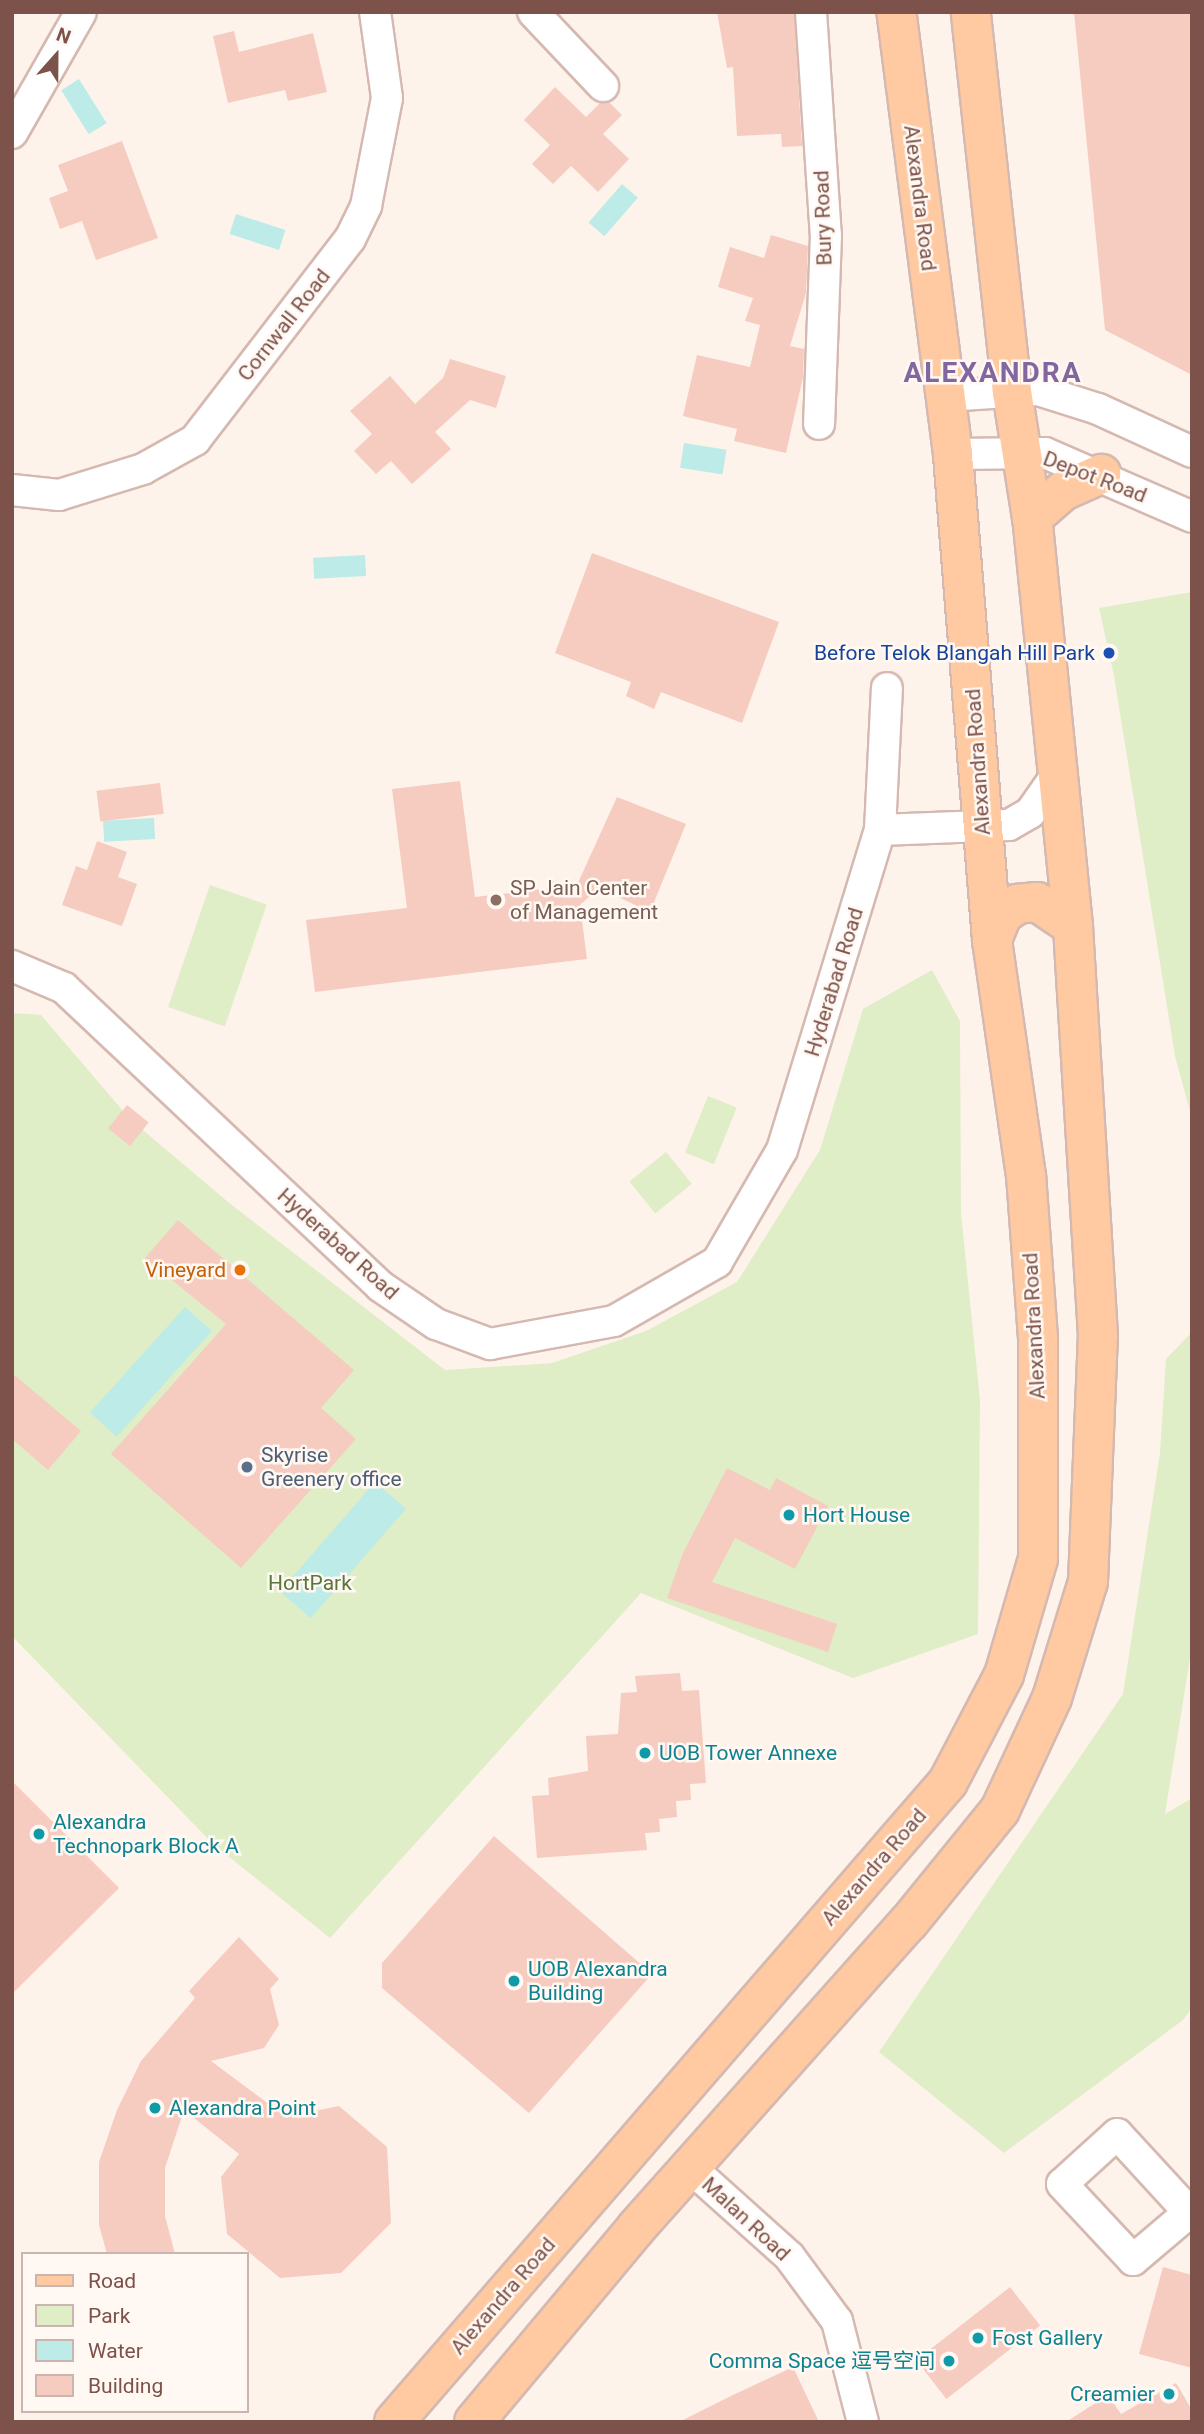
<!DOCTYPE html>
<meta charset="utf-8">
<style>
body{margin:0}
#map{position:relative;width:1204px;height:2434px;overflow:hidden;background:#fef3eb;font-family:Roboto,"Noto Sans SC",sans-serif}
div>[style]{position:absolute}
.green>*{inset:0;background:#dfeec7;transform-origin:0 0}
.water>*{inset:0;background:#bcebe8;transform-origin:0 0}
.building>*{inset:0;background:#f6cbc0;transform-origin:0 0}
.roads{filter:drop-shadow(2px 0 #d5b9b1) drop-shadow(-2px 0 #d5b9b1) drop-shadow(0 2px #d5b9b1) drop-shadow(0 -2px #d5b9b1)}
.minor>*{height:30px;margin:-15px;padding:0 15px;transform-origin:15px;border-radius:15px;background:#fff}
.primary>*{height:38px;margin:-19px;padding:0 19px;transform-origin:19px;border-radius:19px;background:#ffc9a1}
.dots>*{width:19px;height:19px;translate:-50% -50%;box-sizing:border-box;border:4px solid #fff8f3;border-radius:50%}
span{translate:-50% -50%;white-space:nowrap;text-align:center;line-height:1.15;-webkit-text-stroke:5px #fff8f3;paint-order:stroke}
.street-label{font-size:21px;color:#7d524a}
.transit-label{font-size:21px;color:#164399}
.right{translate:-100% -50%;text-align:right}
.education-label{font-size:21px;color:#785e54}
.left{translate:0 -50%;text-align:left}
.food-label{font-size:21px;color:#c56008}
.service-label{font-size:21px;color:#4e5e75}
.culture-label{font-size:21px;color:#0d838f}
.park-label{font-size:21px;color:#58773b}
.district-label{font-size:28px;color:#81669f;font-weight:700;letter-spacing:2px}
.frame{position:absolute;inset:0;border:14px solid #7d524a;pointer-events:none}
.legend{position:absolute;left:21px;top:2252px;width:228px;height:161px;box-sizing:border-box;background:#fff8f3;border:2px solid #cbb6af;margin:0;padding:9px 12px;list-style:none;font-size:21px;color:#7d524a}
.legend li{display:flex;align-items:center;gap:14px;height:35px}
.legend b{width:35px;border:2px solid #cbb6af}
.north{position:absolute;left:21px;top:21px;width:70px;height:70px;-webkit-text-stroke:5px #fff8f3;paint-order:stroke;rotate:21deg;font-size:19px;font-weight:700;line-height:28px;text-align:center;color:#7d524a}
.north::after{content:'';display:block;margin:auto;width:24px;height:32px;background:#7d524a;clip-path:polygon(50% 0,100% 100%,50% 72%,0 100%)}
</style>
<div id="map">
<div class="green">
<i style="clip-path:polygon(1192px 592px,1192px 1119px,1175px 1056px,1114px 676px,1099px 608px)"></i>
<i style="left:210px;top:885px;width:60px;height:129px;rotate:19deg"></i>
<i style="clip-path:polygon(932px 970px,960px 1021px,961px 1213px,980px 1400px,978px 1634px,853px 1678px,641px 1593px,330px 1938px,212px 1843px,12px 1636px,12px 1013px,41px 1015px,130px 1119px,228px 1202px,445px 1370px,552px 1363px,646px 1331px,737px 1282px,820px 1150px,863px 1009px)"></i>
<i style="left:708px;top:1096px;width:31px;height:61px;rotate:22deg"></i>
<i style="left:666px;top:1152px;width:41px;height:47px;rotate:51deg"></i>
<i style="clip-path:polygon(1192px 1332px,1192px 1646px,1165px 1814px,1192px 1798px,1192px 2008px,1183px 2020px,1004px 2153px,879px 2052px,1123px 1694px,1160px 1453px,1166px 1359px)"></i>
</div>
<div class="water">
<i style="left:79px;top:79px;width:52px;height:21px;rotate:58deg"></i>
<i style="left:622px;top:184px;width:21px;height:51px;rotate:41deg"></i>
<i style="left:236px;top:214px;width:52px;height:21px;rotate:18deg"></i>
<i style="left:684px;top:443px;width:43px;height:25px;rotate:9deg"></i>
<i style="left:365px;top:555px;width:21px;height:52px;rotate:87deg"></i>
<i style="left:154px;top:818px;width:21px;height:51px;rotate:87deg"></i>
<i style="left:185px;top:1307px;width:36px;height:142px;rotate:42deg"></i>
<i style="left:375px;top:1482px;width:41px;height:145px;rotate:41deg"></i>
</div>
<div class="building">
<i style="clip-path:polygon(717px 12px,794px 12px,802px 146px,782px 147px,781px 134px,737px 136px,733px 67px,727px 68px)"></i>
<i style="clip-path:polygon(1074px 12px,1192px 12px,1192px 375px,1105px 330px)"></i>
<i style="clip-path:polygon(234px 31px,239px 52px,313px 33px,327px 92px,288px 101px,285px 90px,228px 103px,213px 36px)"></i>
<i style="clip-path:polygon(555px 87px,586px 117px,600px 103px,609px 102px,622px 115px,603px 134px,629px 159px,598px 192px,571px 166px,553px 184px,532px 164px,550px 145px,524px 120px)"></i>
<i style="clip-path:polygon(122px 141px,158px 238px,96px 260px,82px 221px,60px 229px,49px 198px,68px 191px,58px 165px)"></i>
<i style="clip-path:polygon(771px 235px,808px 246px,806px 293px,790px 346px,804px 349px,803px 377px,786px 453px,734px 441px,737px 429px,683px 416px,697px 355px,750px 367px,760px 325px,745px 321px,753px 298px,718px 287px,730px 247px,764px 258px)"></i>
<i style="clip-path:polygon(450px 359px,506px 376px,496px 408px,470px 400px,435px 432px,451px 449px,412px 484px,391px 461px,376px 474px,354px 451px,372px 434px,350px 411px,390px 376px,415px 404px,443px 378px)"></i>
<i style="clip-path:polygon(592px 553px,779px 622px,742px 723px,661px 692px,654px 709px,626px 696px,631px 682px,555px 653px)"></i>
<i style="clip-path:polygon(460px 781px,475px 897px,577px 885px,617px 797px,686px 824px,650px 912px,599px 888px,580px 905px,587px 959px,315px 992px,306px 920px,407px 908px,392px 789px)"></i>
<i style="left:160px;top:783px;width:31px;height:64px;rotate:83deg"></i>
<i style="clip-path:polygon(97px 841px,127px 852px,118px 877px,137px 884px,122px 926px,62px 905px,76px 866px,87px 870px)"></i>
<i style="left:127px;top:1105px;width:28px;height:30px;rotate:39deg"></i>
<i style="clip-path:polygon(178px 1220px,354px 1370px,321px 1408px,356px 1439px,241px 1568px,111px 1454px,226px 1324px,145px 1258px)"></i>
<i style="clip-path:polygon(12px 1373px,81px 1431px,48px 1470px,12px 1439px)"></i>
<i style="clip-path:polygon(727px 1468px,770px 1490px,776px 1478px,828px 1506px,795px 1569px,735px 1538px,712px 1582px,837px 1624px,828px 1652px,667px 1598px,683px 1553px)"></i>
<i style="clip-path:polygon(680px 1673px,682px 1691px,699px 1690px,706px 1783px,690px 1784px,691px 1800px,676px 1801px,677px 1817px,659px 1819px,660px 1832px,645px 1833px,647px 1850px,537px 1858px,532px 1796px,549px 1795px,548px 1778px,588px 1771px,586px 1736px,618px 1734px,621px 1693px,637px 1692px,635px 1676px)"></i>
<i style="clip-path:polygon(12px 1781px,119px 1888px,12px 1994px)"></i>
<i style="clip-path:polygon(494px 1836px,652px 1974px,529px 2113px,382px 1988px,382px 1963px)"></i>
<i style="clip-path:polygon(239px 1937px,279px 1979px,270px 1989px,279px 2025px,264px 2048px,211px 2061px,286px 2117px,339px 2106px,387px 2147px,391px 2223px,341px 2273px,280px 2278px,227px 2234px,221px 2177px,239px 2154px,184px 2110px,165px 2168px,165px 2216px,175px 2254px,107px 2254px,99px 2225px,99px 2162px,117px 2110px,141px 2061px,195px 1998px,189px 1991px)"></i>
<i style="clip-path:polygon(1163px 2267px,1192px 2275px,1192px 2368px,1139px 2354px)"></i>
<i style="left:1010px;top:2287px;width:49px;height:119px;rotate:52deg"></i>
<i style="clip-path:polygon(793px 2367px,819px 2422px,679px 2422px,733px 2395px)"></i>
<i style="clip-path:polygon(1176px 2383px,1192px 2410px,1192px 2422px,1066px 2422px,1108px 2395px,1121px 2414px)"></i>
</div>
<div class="roads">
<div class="minor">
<i style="left:533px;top:12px;width:102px;rotate:46.6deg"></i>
<i style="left:811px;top:12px;width:224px;rotate:86.2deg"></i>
<i style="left:826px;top:235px;width:189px;rotate:92.1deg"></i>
<i style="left:12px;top:133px;width:139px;rotate:-60.3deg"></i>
<i style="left:946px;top:396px;width:92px;rotate:-3.7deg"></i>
<i style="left:1038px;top:390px;width:63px;rotate:17.6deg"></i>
<i style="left:1098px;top:409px;width:103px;rotate:24.6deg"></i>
<i style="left:953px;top:454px;width:92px;rotate:-0.6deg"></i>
<i style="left:1045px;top:453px;width:160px;rotate:23.5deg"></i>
<i style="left:12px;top:490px;width:47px;rotate:6.1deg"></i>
<i style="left:59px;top:495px;width:88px;rotate:-17.2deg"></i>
<i style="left:143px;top:469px;width:60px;rotate:-29.1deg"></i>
<i style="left:195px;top:440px;width:254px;rotate:-52.4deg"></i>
<i style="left:350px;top:239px;width:37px;rotate:-64deg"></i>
<i style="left:366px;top:206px;width:110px;rotate:-79deg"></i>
<i style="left:387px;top:98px;width:87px;rotate:-97.9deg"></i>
<i style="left:880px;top:830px;width:129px;rotate:-2.2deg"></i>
<i style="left:1009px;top:825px;width:24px;rotate:-30deg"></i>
<i style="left:1030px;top:813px;width:49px;rotate:-55deg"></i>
<i style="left:12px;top:966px;width:56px;rotate:22.9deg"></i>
<i style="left:64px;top:988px;width:434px;rotate:43.3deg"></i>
<i style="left:380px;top:1286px;width:68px;rotate:34.2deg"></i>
<i style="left:436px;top:1324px;width:58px;rotate:20.3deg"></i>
<i style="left:490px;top:1344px;width:126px;rotate:-10.5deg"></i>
<i style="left:614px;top:1321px;width:119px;rotate:-29.8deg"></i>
<i style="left:717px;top:1262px;width:129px;rotate:-59.9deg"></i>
<i style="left:782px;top:1150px;width:335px;rotate:-73deg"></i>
<i style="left:880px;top:830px;width:142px;rotate:-87.2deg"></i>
<i style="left:693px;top:2170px;width:129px;rotate:41.9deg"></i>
<i style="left:789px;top:2256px;width:81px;rotate:53.6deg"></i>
<i style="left:837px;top:2321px;width:104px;rotate:75.6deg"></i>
<i style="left:1187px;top:2210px;width:103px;rotate:-132.6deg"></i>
<i style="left:1117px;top:2134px;width:74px;rotate:137.7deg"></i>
<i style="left:1062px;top:2184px;width:104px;rotate:46.9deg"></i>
<i style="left:1133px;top:2260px;width:77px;rotate:-40.3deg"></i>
</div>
<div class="primary">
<i style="left:1032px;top:518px;width:41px;rotate:-41.1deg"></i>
<i style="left:1063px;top:491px;width:42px;rotate:-24.1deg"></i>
<i style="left:992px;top:940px;width:27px;rotate:-68deg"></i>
<i style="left:1002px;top:915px;width:19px;rotate:-36deg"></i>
<i style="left:1017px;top:904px;width:20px;rotate:-6deg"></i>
<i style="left:1037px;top:902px;width:43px;rotate:33.7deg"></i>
<i style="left:394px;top:2422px;width:846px;rotate:-49.12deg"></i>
<i style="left:948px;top:1782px;width:121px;rotate:-62.4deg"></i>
<i style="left:1004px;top:1675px;width:121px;rotate:-73.7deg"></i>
<i style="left:1038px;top:1559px;width:221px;rotate:-90deg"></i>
<i style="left:1038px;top:1338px;width:162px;rotate:-94.2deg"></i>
<i style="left:1026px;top:1176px;width:238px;rotate:-98.2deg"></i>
<i style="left:992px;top:940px;width:488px;rotate:-94.6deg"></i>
<i style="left:953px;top:454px;width:446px;rotate:-97.3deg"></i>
<i style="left:474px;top:2422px;width:253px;rotate:-50.1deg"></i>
<i style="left:636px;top:2228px;width:410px;rotate:-48.3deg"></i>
<i style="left:909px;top:1922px;width:144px;rotate:-50.9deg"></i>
<i style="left:1000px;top:1810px;width:123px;rotate:-65.1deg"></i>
<i style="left:1052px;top:1698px;width:121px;rotate:-72.8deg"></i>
<i style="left:1088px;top:1582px;width:246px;rotate:-87.7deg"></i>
<i style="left:1098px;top:1336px;width:411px;rotate:-93.5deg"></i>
<i style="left:1073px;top:926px;width:410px;rotate:-95.7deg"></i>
<i style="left:1032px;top:518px;width:128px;rotate:-99deg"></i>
<i style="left:1012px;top:392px;width:382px;rotate:-96.2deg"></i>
</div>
</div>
<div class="dots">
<i style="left:1109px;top:653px;background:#1a4fb4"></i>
<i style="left:496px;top:900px;background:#8d6e63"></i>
<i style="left:240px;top:1270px;background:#e8710a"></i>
<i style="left:247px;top:1467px;background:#5c6f8a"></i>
<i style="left:789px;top:1515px;background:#0f9aa8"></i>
<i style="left:645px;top:1753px;background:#0f9aa8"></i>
<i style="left:39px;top:1834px;background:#0f9aa8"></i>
<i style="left:514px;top:1981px;background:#0f9aa8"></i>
<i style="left:155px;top:2108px;background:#0f9aa8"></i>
<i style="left:978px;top:2338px;background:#0f9aa8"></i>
<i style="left:949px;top:2361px;background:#0f9aa8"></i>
<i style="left:1169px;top:2394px;background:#0f9aa8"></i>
</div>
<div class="street-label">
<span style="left:920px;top:198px;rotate:83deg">Alexandra Road</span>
<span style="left:823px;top:218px;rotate:-92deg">Bury Road</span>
<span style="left:284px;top:325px;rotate:-52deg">Cornwall Road</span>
<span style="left:1095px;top:477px;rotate:21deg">Depot Road</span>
<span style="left:978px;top:762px;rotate:-94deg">Alexandra Road</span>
<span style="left:834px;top:982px;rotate:-73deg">Hyderabad Road</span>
<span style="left:338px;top:1244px;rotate:42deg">Hyderabad Road</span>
<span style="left:1034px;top:1326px;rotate:-93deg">Alexandra Road</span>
<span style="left:874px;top:1867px;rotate:-49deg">Alexandra Road</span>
<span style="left:746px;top:2219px;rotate:43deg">Malan Road</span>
<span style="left:503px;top:2296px;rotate:-49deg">Alexandra Road</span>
</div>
<div class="transit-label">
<span class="right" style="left:1095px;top:653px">Before Telok Blangah Hill Park</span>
</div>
<div class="education-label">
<span class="left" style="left:510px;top:900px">SP Jain Center<br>of Management</span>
</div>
<div class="food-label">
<span class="right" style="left:226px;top:1270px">Vineyard</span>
</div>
<div class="service-label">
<span class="left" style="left:261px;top:1467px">Skyrise<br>Greenery office</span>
</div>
<div class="culture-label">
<span class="left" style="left:803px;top:1515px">Hort House</span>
<span class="left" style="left:659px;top:1753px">UOB Tower Annexe</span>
<span class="left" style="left:53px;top:1834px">Alexandra<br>Technopark Block A</span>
<span class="left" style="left:528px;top:1981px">UOB Alexandra<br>Building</span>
<span class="left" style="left:169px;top:2108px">Alexandra Point</span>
<span class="left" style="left:992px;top:2338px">Fost Gallery</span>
<span class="right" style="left:935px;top:2361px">Comma Space 逗号空间</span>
<span class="right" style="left:1155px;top:2394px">Creamier</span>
</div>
<div class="park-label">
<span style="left:310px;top:1583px">HortPark</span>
</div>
<div class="district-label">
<span style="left:993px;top:373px">ALEXANDRA</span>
</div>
<div class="frame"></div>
<ul class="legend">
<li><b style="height:9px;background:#ffc9a1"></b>Road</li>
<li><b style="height:19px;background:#dfeec7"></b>Park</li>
<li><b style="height:19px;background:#bcebe8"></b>Water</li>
<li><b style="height:19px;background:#f6cbc0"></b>Building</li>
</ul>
<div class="north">N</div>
</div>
